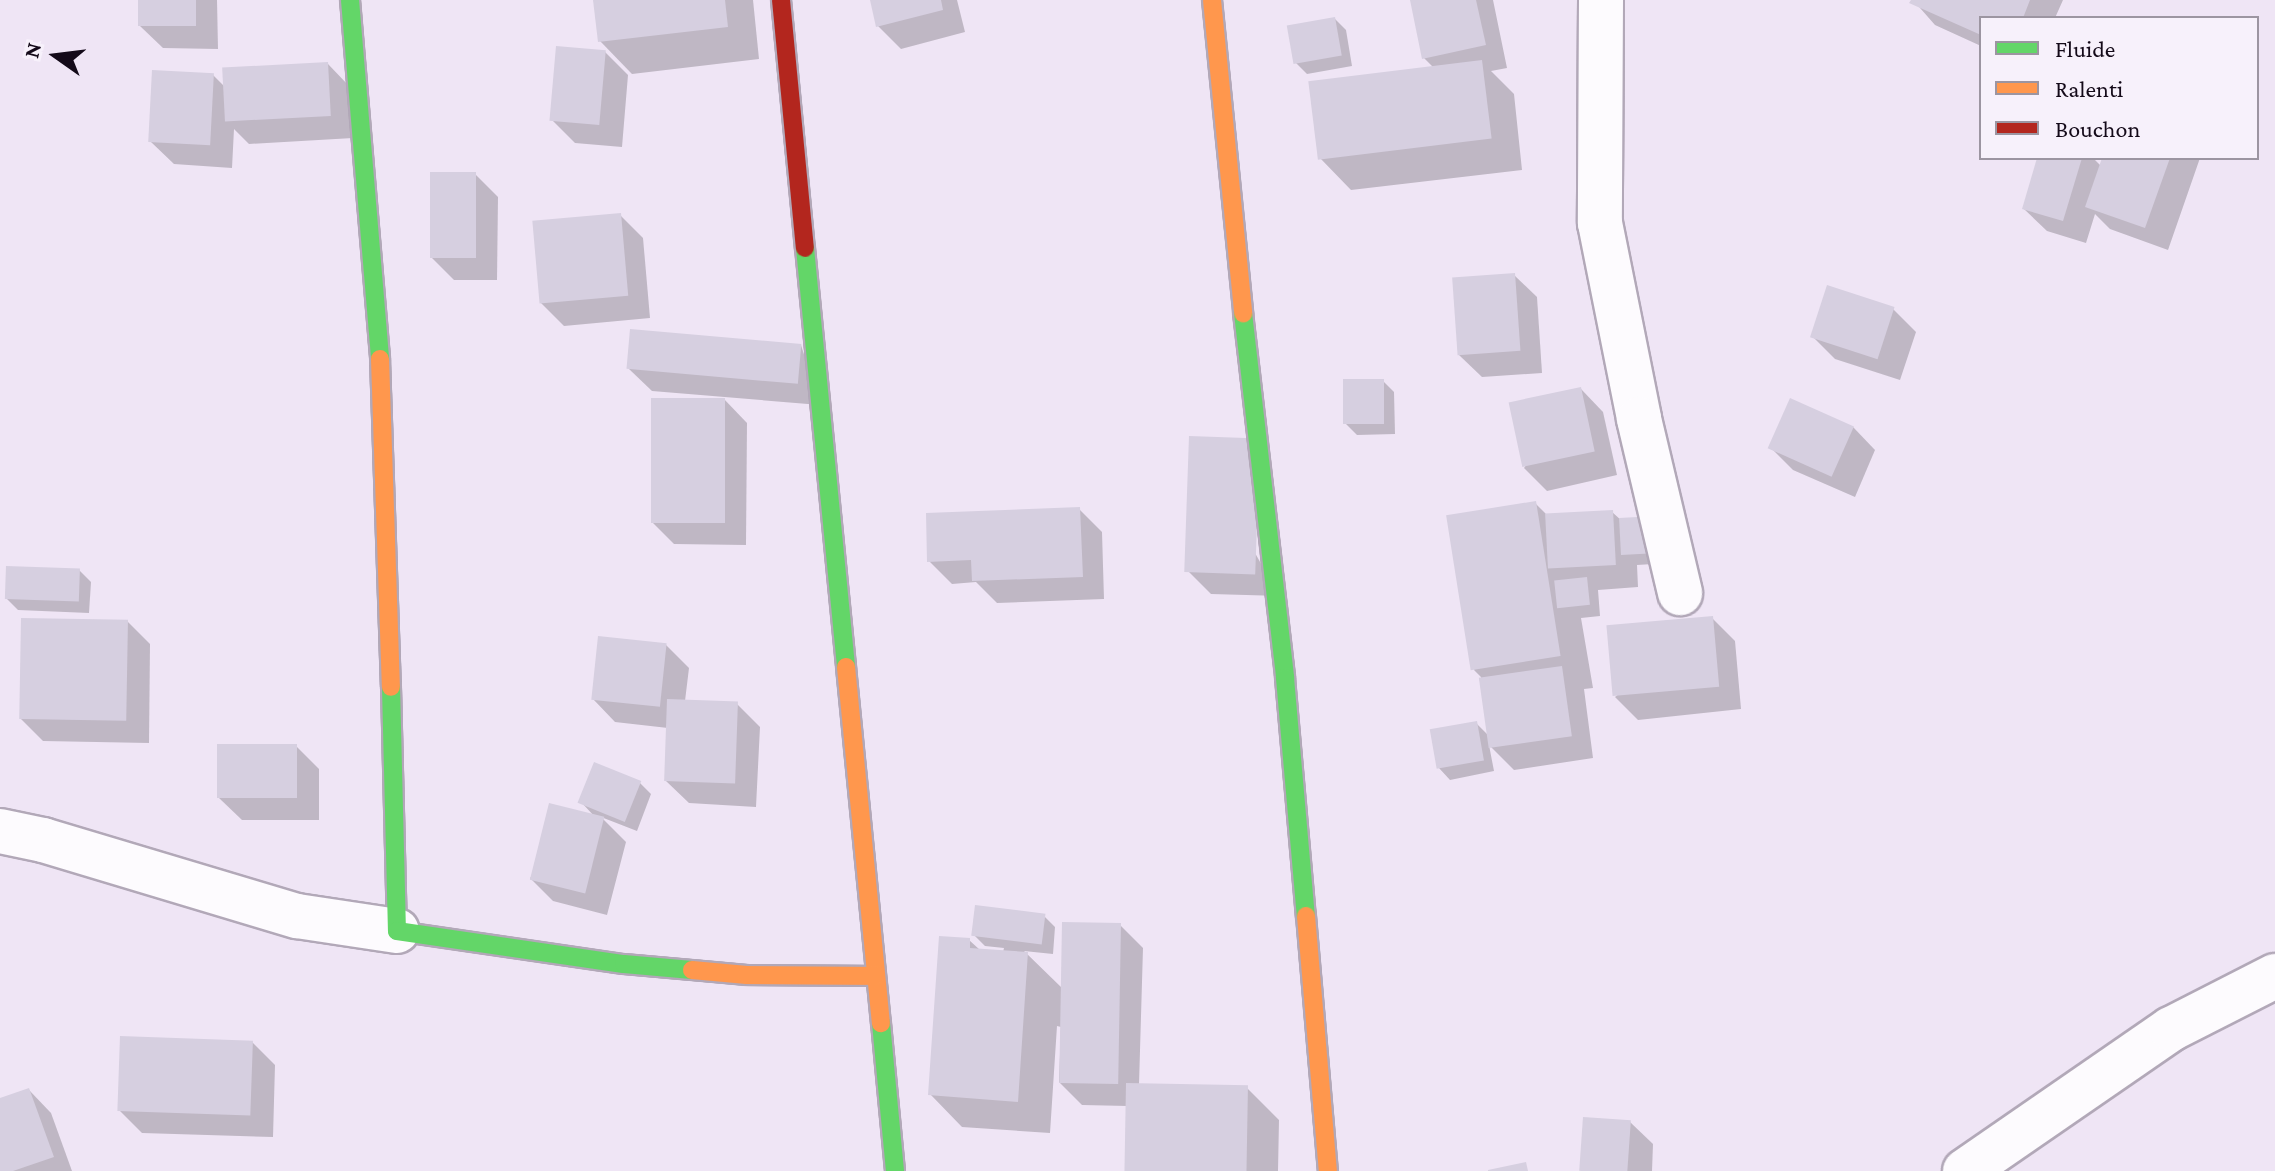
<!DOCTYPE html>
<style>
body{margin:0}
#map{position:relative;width:2275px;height:1171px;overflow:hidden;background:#efe5f5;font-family:"Crimson Pro",serif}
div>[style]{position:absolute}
.shadow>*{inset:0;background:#0003}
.building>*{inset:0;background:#d6cfe0;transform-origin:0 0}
.roads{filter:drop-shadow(2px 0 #b2a8b8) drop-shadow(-2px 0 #b2a8b8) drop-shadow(0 2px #b2a8b8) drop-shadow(0 -2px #b2a8b8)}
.street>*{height:44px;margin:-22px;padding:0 22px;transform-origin:22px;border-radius:22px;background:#fdfbfe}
.fast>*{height:18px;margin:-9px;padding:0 9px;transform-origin:9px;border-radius:9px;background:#63d668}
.slow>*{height:18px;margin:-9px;padding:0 9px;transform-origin:9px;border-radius:9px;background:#ff974d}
.jam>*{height:18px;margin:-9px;padding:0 9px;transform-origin:9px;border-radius:9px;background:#b3261e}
span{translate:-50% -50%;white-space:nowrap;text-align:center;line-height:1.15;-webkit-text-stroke:6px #f7f1fb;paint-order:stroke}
.legend{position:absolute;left:1979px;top:16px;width:280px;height:144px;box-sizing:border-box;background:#f7f1fb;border:2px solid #9c95a1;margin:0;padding:10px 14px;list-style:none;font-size:24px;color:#140a19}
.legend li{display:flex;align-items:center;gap:16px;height:40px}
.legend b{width:40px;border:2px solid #9c95a1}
.north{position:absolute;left:16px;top:16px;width:80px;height:80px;-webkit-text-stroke:6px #f7f1fb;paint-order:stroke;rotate:284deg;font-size:22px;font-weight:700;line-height:32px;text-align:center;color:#140a19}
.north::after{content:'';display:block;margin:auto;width:28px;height:36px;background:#140a19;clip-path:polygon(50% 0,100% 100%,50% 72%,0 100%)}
</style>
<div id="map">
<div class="shadow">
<i style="clip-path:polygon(140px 0,217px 0,218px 49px,163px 48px,140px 26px)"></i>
<i style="clip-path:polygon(595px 0,753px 0,759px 59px,632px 74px,600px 41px)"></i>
<i style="clip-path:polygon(872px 0,957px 0,965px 32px,901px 49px,878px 26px)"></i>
<i style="clip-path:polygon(1412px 0,1493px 0,1507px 68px,1491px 71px,1514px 94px,1522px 170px,1351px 190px,1319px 157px,1433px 67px,1424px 58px)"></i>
<i style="clip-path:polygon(1913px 0,2063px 0,2055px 18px,1981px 18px,1981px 46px,1935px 25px)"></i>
<i style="clip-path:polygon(1335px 19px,1346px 30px,1352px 66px,1307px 74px,1295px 62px)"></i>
<i style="clip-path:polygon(605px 52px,628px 75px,622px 147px,575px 143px,552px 120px)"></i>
<i style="clip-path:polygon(328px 64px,350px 87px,353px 138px,249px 144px,234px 129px,232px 168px,174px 164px,151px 142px,213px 75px,225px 87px)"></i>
<i style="clip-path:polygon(2039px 158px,2093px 158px,2101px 166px,2104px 158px,2200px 158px,2168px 250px,2110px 229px,2095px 214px,2086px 243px,2047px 231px,2024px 209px)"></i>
<i style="clip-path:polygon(475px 174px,498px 197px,497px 280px,454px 280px,431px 257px)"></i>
<i style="clip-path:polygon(620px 215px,643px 238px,650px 318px,564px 326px,541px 303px)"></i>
<i style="clip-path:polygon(1514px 275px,1537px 297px,1542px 373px,1482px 377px,1459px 355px)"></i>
<i style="clip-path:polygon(1893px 309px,1916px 332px,1900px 380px,1835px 359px,1812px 336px)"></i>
<i style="clip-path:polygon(801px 345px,820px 405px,652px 391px,629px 369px)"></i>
<i style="clip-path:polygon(1383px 381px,1394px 392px,1395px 434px,1357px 435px,1345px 423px)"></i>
<i style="clip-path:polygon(1581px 389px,1603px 412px,1617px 475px,1547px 491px,1524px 468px)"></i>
<i style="clip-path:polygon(723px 398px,747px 423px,746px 545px,674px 544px,651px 521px)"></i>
<i style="clip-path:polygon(1853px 427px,1875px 450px,1855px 497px,1793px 470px,1771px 448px)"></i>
<i style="clip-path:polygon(1191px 438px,1279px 596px,1211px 594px,1188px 571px)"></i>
<i style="clip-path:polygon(1535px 503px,1548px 516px,1612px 512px,1669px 563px,1637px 565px,1638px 587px,1598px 590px,1600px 616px,1581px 618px,1593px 688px,1584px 689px,1593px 758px,1514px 770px,1489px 745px,1494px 771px,1450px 780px,1439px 768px,1476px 723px,1490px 737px,1481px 677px,1474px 670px)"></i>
<i style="clip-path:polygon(1079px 509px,1102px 532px,1104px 599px,997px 603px,976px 582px,952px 584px,929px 561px)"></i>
<i style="clip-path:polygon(79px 570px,91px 582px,89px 613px,18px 610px,7px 599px)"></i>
<i style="clip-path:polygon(1712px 618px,1735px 641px,1741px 709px,1638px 720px,1615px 697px)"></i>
<i style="clip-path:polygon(127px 621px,150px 644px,149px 743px,43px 741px,21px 719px)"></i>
<i style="clip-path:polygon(666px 645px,689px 668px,685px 701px,737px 704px,760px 727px,756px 807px,689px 803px,666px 781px,668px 728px,615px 722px,593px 699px)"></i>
<i style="clip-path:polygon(296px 746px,319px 769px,319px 820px,242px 820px,219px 798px)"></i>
<i style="clip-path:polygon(640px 783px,651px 794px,637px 831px,601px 817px,626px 842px,607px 915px,553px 901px,530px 878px,595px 817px,581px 802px)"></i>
<i style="clip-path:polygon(1044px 916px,1055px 927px,1053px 954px,1024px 951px,1062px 988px,1120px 925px,1143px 948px,1139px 1085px,1247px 1088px,1279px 1120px,1278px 1171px,1126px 1171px,1128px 1106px,1082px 1105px,1059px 1082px,1061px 1027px,1057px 1026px,1050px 1133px,962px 1127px,930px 1094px,969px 940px,980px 950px,1003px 952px,1004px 948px,985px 946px,974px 935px)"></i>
<i style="clip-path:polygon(252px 1042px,275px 1065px,273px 1137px,142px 1133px,120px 1111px)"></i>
<i style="clip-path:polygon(29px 1090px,51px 1113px,72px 1171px,0 1171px,0 1100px)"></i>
<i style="clip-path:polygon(1630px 1122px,1653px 1144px,1652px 1171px,1582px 1171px)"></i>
</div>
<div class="building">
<i style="left:138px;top:0;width:58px;height:26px"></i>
<i style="clip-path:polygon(593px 0,725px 0,728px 27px,598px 42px)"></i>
<i style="clip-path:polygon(870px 0,941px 0,943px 10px,876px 27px)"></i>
<i style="clip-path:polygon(1410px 0,1476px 0,1486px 45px,1422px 59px)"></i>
<i style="clip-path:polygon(1911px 0,2030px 0,2023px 18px,1981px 18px,1981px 35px,1909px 3px)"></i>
<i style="left:1335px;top:17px;width:39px;height:49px;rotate:80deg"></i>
<i style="left:556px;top:46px;width:50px;height:75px;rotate:5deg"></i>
<i style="left:1482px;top:60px;width:79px;height:175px;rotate:83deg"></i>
<i style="left:328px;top:62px;width:54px;height:106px;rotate:87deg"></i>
<i style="left:152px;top:70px;width:62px;height:72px;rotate:3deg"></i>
<i style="clip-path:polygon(2037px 158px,2082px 158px,2063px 221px,2022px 209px)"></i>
<i style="clip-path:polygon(2102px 158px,2170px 158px,2145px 228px,2085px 207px)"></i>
<i style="left:430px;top:172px;width:46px;height:86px"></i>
<i style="left:621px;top:213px;width:83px;height:89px;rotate:85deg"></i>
<i style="left:1515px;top:273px;width:78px;height:63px;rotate:86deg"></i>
<i style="left:1827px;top:285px;width:71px;height:55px;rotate:18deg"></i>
<i style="left:630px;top:329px;width:172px;height:40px;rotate:5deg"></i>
<i style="left:1343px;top:379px;width:41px;height:45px"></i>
<i style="left:1581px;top:387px;width:66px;height:74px;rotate:78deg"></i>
<i style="left:725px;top:398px;width:125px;height:74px;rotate:90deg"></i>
<i style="left:1790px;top:398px;width:70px;height:55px;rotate:24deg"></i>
<i style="left:1189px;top:436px;width:71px;height:136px;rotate:2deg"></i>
<i style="left:1536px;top:501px;width:157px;height:91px;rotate:81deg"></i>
<i style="clip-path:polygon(1080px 507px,1083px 577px,972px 581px,971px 560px,927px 562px,926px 513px)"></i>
<i style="left:1613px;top:510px;width:55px;height:68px;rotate:87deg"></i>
<i style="left:1656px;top:516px;width:37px;height:37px;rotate:87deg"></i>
<i style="left:6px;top:566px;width:74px;height:33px;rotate:2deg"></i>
<i style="left:1587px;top:577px;width:28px;height:33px;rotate:84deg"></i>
<i style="left:1713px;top:616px;width:71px;height:107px;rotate:85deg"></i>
<i style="left:21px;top:618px;width:107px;height:101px;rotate:1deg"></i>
<i style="left:598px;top:636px;width:69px;height:64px;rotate:6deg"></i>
<i style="left:1562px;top:666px;width:71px;height:84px;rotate:82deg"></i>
<i style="left:667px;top:699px;width:71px;height:82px;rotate:2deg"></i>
<i style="left:1477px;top:721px;width:40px;height:48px;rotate:80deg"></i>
<i style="left:217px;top:744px;width:80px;height:54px"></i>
<i style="left:594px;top:762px;width:51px;height:44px;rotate:22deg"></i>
<i style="left:549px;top:803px;width:57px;height:79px;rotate:14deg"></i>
<i style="left:975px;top:905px;width:71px;height:31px;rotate:7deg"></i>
<i style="left:1062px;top:922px;width:59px;height:161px;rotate:1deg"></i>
<i style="clip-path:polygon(939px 936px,970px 938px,970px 948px,1028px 952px,1018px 1102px,928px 1095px)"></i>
<i style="left:120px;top:1036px;width:133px;height:75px;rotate:2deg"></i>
<i style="left:1126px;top:1083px;width:122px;height:88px;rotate:1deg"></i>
<i style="clip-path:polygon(29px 1088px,54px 1157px,13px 1171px,0 1171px,0 1098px)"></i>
<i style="left:1583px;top:1117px;width:48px;height:54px;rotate:4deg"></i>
<i style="clip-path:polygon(1526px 1162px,1528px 1171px,1488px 1171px,1488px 1170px)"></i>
</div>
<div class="roads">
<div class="street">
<i style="left:1601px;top:0;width:223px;rotate:90.3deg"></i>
<i style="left:1600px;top:223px;width:200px;rotate:78.7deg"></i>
<i style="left:1639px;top:419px;width:179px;rotate:76.7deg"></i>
<i style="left:0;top:831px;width:44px;rotate:11.8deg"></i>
<i style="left:43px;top:840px;width:265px;rotate:16.7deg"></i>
<i style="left:297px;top:916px;width:101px;rotate:8.5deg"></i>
<i style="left:1965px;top:1171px;width:250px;rotate:-34.6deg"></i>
<i style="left:2171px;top:1029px;width:117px;rotate:-27deg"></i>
</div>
<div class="fast">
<i style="left:350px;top:0;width:360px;rotate:85.2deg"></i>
<i style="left:805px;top:248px;width:421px;rotate:84.4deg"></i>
<i style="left:1243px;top:313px;width:367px;rotate:83.4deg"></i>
<i style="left:1285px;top:678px;width:239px;rotate:85deg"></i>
<i style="left:391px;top:687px;width:244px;rotate:88.6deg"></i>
<i style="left:397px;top:931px;width:229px;rotate:8.3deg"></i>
<i style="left:624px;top:964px;width:68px;rotate:5deg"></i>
<i style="left:881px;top:1023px;width:149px;rotate:84.6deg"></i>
</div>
<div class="slow">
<i style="left:1212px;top:0;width:315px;rotate:84.3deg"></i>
<i style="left:380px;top:359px;width:328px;rotate:88.1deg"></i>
<i style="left:846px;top:667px;width:358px;rotate:84.4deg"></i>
<i style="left:1306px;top:916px;width:256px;rotate:85.1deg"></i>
<i style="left:692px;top:970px;width:55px;rotate:5.2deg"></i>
<i style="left:747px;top:975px;width:129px;rotate:0.4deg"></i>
</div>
<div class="jam">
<i style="left:781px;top:0;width:249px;rotate:84.5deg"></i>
</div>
</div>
<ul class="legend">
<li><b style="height:10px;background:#63d668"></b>Fluide</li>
<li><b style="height:10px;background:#ff974d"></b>Ralenti</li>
<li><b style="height:10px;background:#b3261e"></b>Bouchon</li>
</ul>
<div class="north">N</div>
</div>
